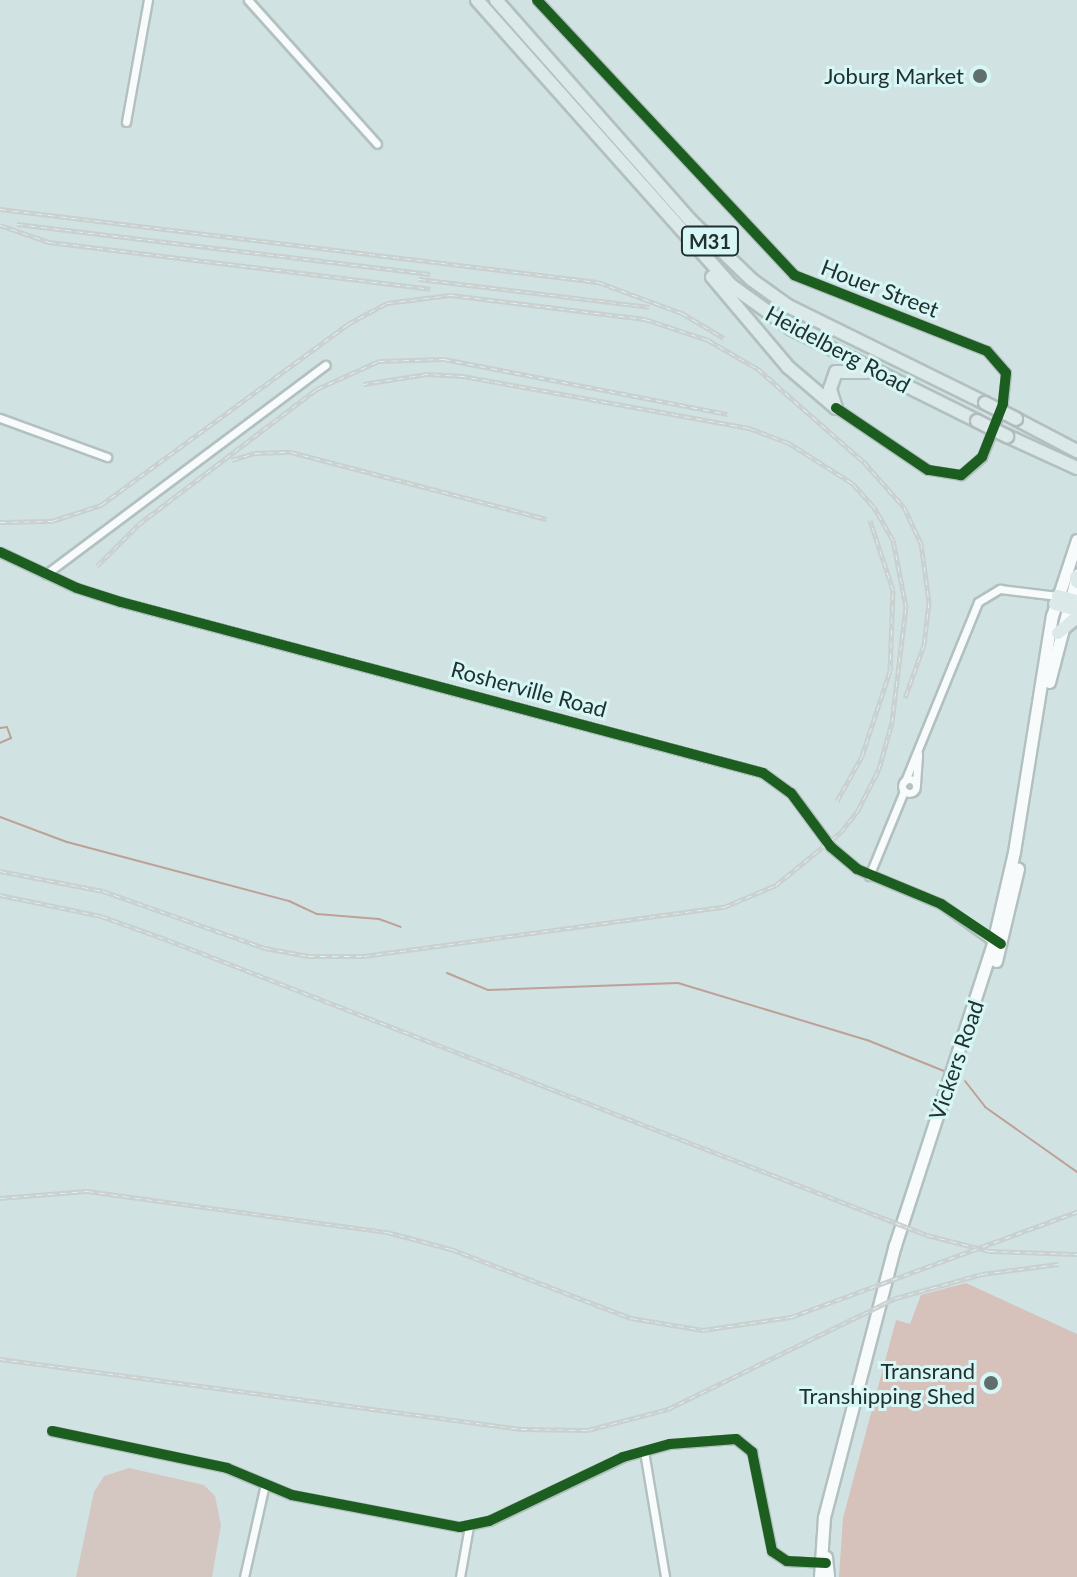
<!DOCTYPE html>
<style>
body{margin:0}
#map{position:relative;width:1077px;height:1577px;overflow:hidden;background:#d1e2e2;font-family:Lato,sans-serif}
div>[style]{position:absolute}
.green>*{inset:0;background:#d4c7c2}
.forest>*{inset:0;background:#d6c1bb}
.stream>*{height:2px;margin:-1px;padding:0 1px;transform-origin:1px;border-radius:1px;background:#bda098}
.roads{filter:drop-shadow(2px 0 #b2c0bf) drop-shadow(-2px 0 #b2c0bf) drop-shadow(0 2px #b2c0bf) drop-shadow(0 -2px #b2c0bf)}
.street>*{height:7px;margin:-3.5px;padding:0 3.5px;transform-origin:3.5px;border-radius:3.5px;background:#f8fbfb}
.street>.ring{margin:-3.5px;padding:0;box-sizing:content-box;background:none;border:7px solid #f8fbfb;border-radius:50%}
.secondary>*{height:11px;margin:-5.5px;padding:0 5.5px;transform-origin:5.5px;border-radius:5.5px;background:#f8fbfb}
.primary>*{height:12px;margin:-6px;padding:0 6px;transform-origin:6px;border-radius:6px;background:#dbe9e8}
.rail>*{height:5px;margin-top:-2.5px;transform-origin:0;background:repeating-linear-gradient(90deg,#d6f7f6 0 6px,#cacfcf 0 12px);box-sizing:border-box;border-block:2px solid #cacfcf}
.bridges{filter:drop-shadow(2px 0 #b2bcbc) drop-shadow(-2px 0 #b2bcbc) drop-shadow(0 2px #b2bcbc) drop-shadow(0 -2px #b2bcbc)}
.primary-bridge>*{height:12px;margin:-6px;padding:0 6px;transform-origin:6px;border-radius:6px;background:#dbe9e8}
.cycleway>*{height:10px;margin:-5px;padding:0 5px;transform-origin:5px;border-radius:5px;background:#1b5e20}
.dots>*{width:22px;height:22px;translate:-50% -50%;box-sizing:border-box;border:4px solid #d6f7f6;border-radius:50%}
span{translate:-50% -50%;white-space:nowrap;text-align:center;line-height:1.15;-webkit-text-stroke:6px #d6f7f6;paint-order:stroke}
.shield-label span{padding:2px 6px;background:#d6f7f6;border:2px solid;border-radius:6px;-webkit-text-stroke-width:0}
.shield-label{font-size:20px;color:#233030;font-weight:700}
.poi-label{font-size:22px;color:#233030}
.right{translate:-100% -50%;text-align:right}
.street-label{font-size:22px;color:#233030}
</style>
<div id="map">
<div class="green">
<i style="clip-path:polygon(129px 1468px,204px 1485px,215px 1496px,221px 1525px,212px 1577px,76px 1577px,94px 1492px,104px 1476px)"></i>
</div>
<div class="forest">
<i style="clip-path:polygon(966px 1283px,1077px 1334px,1077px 1577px,839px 1577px,843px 1518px,896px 1320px,910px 1324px,921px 1295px)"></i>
</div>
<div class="stream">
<i style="left:0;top:728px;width:7px;rotate:-8deg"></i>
<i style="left:7px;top:727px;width:12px;rotate:70deg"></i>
<i style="left:11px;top:738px;width:12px;rotate:156deg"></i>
<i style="left:0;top:817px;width:72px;rotate:20.5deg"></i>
<i style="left:67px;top:842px;width:230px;rotate:14.9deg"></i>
<i style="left:289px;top:901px;width:31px;rotate:25deg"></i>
<i style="left:317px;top:914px;width:62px;rotate:4.6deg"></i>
<i style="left:379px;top:919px;width:23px;rotate:20deg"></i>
<i style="left:447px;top:973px;width:44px;rotate:22.5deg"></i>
<i style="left:488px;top:990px;width:190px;rotate:-2.1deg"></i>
<i style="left:678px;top:983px;width:197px;rotate:16.8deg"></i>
<i style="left:867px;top:1040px;width:83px;rotate:21.9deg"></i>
<i style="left:965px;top:1081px;width:33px;rotate:52deg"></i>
<i style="left:985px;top:1107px;width:113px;rotate:35.2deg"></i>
</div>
<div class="roads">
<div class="street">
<i style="left:248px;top:0;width:193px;rotate:48.1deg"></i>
<i style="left:537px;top:0;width:376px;rotate:46.9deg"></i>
<i style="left:794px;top:275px;width:207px;rotate:21.5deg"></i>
<i style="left:987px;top:351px;width:29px;rotate:49deg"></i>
<i style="left:1006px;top:373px;width:31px;rotate:96deg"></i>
<i style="left:1003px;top:404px;width:57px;rotate:111.6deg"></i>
<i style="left:982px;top:457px;width:28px;rotate:139deg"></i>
<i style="left:961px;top:475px;width:33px;rotate:-171deg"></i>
<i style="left:928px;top:470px;width:111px;rotate:-146deg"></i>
<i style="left:126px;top:122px;width:124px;rotate:-79.8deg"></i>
<i style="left:0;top:418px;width:114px;rotate:20deg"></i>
<i style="left:0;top:552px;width:85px;rotate:25.1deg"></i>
<i style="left:77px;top:588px;width:46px;rotate:17.7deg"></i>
<i style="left:121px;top:602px;width:664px;rotate:14.91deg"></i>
<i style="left:763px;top:773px;width:34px;rotate:36deg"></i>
<i style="left:791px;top:793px;width:67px;rotate:53.5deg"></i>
<i style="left:831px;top:847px;width:34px;rotate:40deg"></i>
<i style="left:857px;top:869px;width:91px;rotate:22.6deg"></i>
<i style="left:941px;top:904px;width:67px;rotate:35.8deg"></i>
<i style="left:46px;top:574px;width:349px;rotate:-36.8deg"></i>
<i class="ring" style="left:902px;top:779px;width:7px;height:7px"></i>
<i style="left:905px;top:781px;width:193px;rotate:-67.8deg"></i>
<i style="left:978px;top:602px;width:26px;rotate:-31deg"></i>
<i style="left:1000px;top:589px;width:58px;rotate:6.9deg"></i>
<i style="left:916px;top:784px;width:30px;rotate:-86deg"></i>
<i style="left:869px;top:876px;width:92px;rotate:-67.6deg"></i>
<i style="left:52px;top:1431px;width:179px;rotate:11.9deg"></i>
<i style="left:227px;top:1468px;width:70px;rotate:22.6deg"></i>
<i style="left:292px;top:1495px;width:171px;rotate:10.8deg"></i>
<i style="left:460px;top:1527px;width:30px;rotate:-12deg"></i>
<i style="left:489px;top:1521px;width:148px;rotate:-25.5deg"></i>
<i style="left:623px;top:1457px;width:49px;rotate:-15.5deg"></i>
<i style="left:670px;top:1444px;width:66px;rotate:-4.3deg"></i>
<i style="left:736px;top:1439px;width:21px;rotate:39deg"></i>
<i style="left:752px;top:1452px;width:101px;rotate:78.6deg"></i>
<i style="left:772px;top:1551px;width:18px;rotate:34deg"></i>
<i style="left:787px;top:1561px;width:34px;rotate:3deg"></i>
<i style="left:644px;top:1451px;width:128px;rotate:80.5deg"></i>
<i style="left:244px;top:1577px;width:95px;rotate:-77.3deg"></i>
<i style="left:460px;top:1577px;width:52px;rotate:-80deg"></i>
</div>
<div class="secondary">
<i style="left:1049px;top:682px;width:111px;rotate:-75.3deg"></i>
<i style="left:996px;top:961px;width:95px;rotate:-76.6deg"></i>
<i style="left:826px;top:1557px;width:20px;rotate:84deg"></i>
<i style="left:820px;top:1577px;width:60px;rotate:-86.2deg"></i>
<i style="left:824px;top:1517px;width:281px;rotate:-75.4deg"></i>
<i style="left:895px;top:1245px;width:318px;rotate:-72deg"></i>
<i style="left:993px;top:943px;width:93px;rotate:-77deg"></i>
<i style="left:1014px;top:852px;width:239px;rotate:-80.9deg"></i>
<i style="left:1052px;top:616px;width:80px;rotate:-71.8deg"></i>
</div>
<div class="primary">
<i style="left:477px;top:0;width:383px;rotate:48.3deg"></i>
<i style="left:732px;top:286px;width:74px;rotate:35.6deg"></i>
<i style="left:792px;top:329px;width:207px;rotate:26.4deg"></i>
<i style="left:496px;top:0;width:293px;rotate:48.6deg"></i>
<i style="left:690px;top:220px;width:86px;rotate:44.1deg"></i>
<i style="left:752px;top:280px;width:44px;rotate:35.8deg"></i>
<i style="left:788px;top:306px;width:220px;rotate:26.2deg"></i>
<i style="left:712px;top:277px;width:118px;rotate:49.8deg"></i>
<i style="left:788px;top:367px;width:63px;rotate:40.5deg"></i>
<i style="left:836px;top:408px;width:20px;rotate:-108deg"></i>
<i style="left:830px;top:389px;width:18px;rotate:-71deg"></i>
<i style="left:836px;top:372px;width:31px"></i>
<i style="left:1016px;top:419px;width:69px;rotate:27.7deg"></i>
<i style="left:1007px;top:436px;width:77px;rotate:24.6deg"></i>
<i style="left:1076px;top:577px;width:5px;rotate:79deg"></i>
<i style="left:1058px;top:596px;width:20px;rotate:15deg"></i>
<i style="left:1055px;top:604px;width:23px;rotate:15deg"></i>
<i style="left:1058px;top:633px;width:25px;rotate:-40deg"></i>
</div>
</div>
<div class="rail">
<i style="left:0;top:209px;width:602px;rotate:6.96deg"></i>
<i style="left:598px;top:282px;width:90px;rotate:20.3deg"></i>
<i style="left:682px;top:313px;width:49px;rotate:30.8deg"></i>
<i style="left:17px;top:224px;width:416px;rotate:6.9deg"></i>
<i style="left:0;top:225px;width:52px;rotate:19.1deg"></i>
<i style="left:49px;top:242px;width:384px;rotate:7deg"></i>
<i style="left:419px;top:279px;width:232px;rotate:6.9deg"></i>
<i style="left:232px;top:460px;width:24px;rotate:-17deg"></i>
<i style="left:255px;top:453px;width:36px;rotate:-2deg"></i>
<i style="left:291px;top:452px;width:264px;rotate:14.7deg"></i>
<i style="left:0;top:522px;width:52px;rotate:-1.1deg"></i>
<i style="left:52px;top:521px;width:52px;rotate:-18.1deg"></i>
<i style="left:101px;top:505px;width:306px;rotate:-36.2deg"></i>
<i style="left:348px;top:324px;width:44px;rotate:-28.3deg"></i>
<i style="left:387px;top:303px;width:64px;rotate:-7.1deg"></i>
<i style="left:451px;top:295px;width:195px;rotate:7.1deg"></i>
<i style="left:645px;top:319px;width:66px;rotate:18.4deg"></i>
<i style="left:708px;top:340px;width:58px;rotate:30.1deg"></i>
<i style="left:758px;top:369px;width:141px;rotate:41.3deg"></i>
<i style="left:864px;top:462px;width:60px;rotate:48.4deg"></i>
<i style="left:904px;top:507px;width:40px;rotate:65deg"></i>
<i style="left:921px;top:543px;width:60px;rotate:82.3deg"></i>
<i style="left:929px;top:602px;width:43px;rotate:96.6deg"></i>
<i style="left:924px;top:645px;width:56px;rotate:109.7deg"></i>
<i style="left:97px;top:566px;width:59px;rotate:-45deg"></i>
<i style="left:139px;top:524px;width:223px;rotate:-37.2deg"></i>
<i style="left:317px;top:389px;width:68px;rotate:-24.3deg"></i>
<i style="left:379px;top:361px;width:65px;rotate:-1.8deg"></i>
<i style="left:444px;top:359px;width:289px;rotate:11deg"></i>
<i style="left:837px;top:801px;width:51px;rotate:-60.9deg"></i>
<i style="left:862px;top:756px;width:89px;rotate:-71.8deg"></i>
<i style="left:890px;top:671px;width:81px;rotate:-87.9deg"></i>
<i style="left:893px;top:590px;width:74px;rotate:-108.2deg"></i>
<i style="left:0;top:871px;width:105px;rotate:11deg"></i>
<i style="left:103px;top:891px;width:172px;rotate:19.4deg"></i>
<i style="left:265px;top:948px;width:44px;rotate:10.5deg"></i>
<i style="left:308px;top:956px;width:56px"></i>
<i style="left:364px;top:956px;width:363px;rotate:-7.8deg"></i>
<i style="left:724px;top:907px;width:56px;rotate:-22.9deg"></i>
<i style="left:776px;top:885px;width:84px;rotate:-39.2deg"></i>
<i style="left:841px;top:832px;width:28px;rotate:-52deg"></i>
<i style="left:858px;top:810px;width:46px;rotate:-62.9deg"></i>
<i style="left:879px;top:769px;width:49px;rotate:-74.5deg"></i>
<i style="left:892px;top:722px;width:116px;rotate:-83.1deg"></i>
<i style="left:906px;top:607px;width:68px;rotate:-101deg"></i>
<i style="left:893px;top:540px;width:39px;rotate:-120deg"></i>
<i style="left:873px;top:506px;width:31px;rotate:-132deg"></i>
<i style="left:852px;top:483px;width:75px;rotate:-147.6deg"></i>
<i style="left:789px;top:443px;width:43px;rotate:-159.4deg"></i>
<i style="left:749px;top:428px;width:290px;rotate:-169.7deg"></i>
<i style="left:464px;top:376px;width:37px;rotate:-177deg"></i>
<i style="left:427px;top:374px;width:64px;rotate:171deg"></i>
<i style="left:0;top:895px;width:103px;rotate:11.7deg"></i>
<i style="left:101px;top:916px;width:71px;rotate:19.7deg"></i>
<i style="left:168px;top:940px;width:814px;rotate:21.24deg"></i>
<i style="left:927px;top:1235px;width:65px;rotate:14.3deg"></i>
<i style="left:990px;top:1251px;width:87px;rotate:2deg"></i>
<i style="left:0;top:1198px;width:87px;rotate:-4.6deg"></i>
<i style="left:87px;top:1191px;width:303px;rotate:7.8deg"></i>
<i style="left:387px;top:1232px;width:66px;rotate:14.9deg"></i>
<i style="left:451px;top:1249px;width:193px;rotate:21deg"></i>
<i style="left:631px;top:1318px;width:73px;rotate:9.5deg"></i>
<i style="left:703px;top:1330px;width:89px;rotate:-8.4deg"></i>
<i style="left:791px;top:1317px;width:305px;rotate:-20.2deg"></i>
<i style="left:0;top:1359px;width:526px;rotate:7.65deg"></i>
<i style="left:521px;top:1429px;width:67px;rotate:0.9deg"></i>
<i style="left:588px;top:1430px;width:83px;rotate:-14.7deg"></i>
<i style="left:668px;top:1409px;width:254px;rotate:-26deg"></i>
<i style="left:896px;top:1298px;width:89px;rotate:-15.6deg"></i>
<i style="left:982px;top:1274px;width:77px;rotate:-7.5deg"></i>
</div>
<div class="bridges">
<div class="primary-bridge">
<i style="left:985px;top:403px;width:35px;rotate:27deg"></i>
<i style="left:977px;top:421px;width:34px;rotate:27deg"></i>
</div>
</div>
<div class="cycleway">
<i style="left:537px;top:0;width:376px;rotate:46.9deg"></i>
<i style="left:794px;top:275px;width:207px;rotate:21.5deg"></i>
<i style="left:987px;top:351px;width:29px;rotate:49deg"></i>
<i style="left:1006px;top:373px;width:31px;rotate:96deg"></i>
<i style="left:1003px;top:404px;width:57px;rotate:111.6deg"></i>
<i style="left:982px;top:457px;width:28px;rotate:139deg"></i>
<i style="left:961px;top:475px;width:33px;rotate:-171deg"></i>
<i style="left:928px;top:470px;width:111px;rotate:-146deg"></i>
<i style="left:0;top:552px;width:85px;rotate:25.1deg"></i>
<i style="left:77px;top:588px;width:46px;rotate:17.7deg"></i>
<i style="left:121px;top:602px;width:664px;rotate:14.91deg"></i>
<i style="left:763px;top:773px;width:34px;rotate:36deg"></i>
<i style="left:791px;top:793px;width:67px;rotate:53.5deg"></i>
<i style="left:831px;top:847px;width:34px;rotate:40deg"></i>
<i style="left:857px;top:869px;width:91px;rotate:22.6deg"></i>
<i style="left:941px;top:904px;width:72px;rotate:33.7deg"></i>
<i style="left:52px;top:1431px;width:179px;rotate:11.9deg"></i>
<i style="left:227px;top:1468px;width:70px;rotate:22.6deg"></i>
<i style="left:292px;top:1495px;width:171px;rotate:10.8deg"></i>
<i style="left:460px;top:1527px;width:30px;rotate:-12deg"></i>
<i style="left:489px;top:1521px;width:148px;rotate:-25.5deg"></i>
<i style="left:623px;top:1457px;width:49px;rotate:-15.5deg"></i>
<i style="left:670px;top:1444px;width:66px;rotate:-4.3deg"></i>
<i style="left:736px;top:1439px;width:21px;rotate:39deg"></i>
<i style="left:752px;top:1452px;width:101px;rotate:78.6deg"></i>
<i style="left:772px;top:1551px;width:18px;rotate:34deg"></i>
<i style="left:787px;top:1561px;width:39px;rotate:3deg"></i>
</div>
<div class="dots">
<i style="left:980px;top:76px;background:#606e6e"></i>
<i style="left:991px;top:1383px;background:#606e6e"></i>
</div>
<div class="shield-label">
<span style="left:710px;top:241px">M31</span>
</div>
<div class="poi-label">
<span class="right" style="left:964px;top:76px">Joburg Market</span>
<span class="right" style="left:975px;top:1383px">Transrand<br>Transhipping Shed</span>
</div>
<div class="street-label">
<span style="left:880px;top:288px;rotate:21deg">Houer Street</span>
<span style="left:838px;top:349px;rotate:28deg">Heidelberg Road</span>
<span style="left:529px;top:689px;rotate:15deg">Rosherville Road</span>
<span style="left:956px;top:1060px;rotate:-71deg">Vickers Road</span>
</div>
</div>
